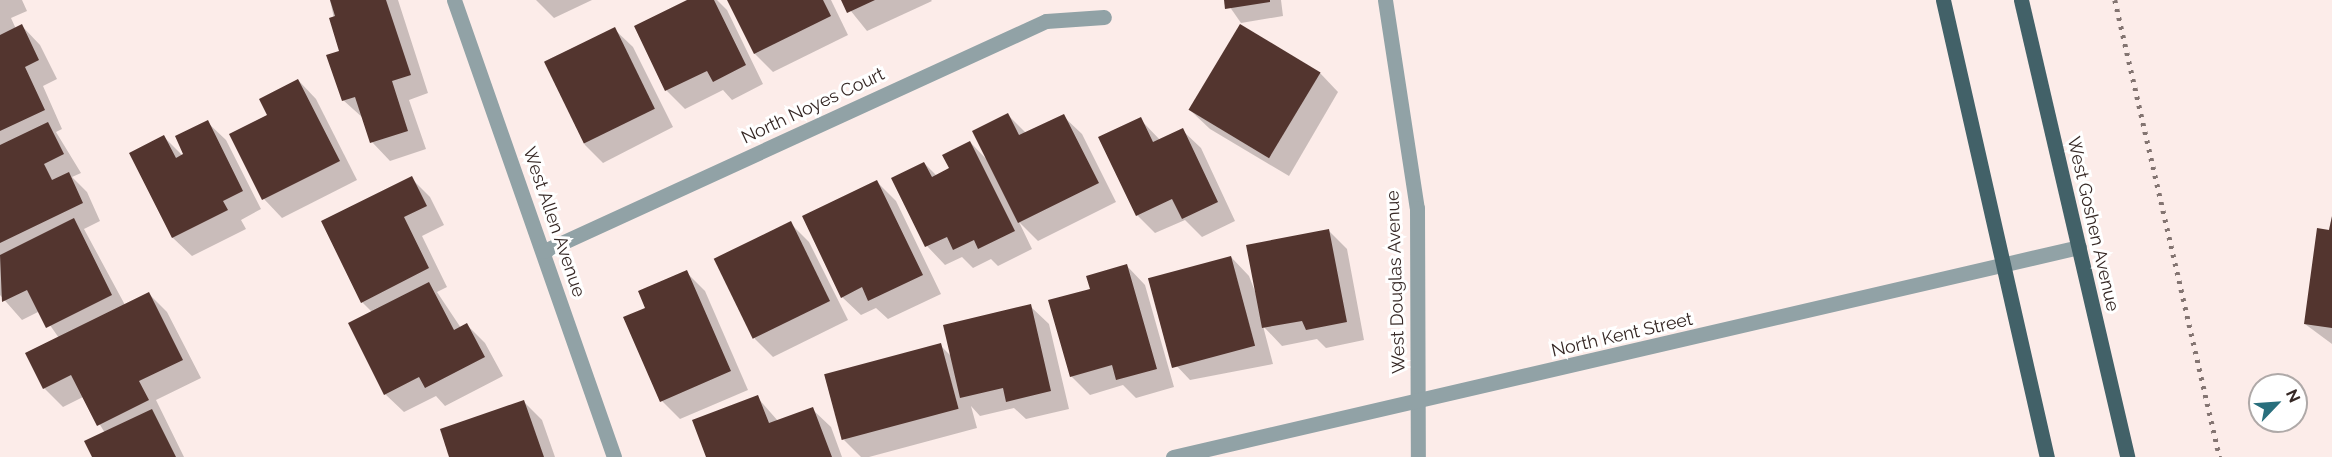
<!DOCTYPE html>
<style>
body{margin:0}
#map{position:relative;width:2332px;height:457px;overflow:hidden;background:#fcece9;font-family:Raleway,sans-serif}
div>[style]{position:absolute}
.shadow>*{inset:0;background:#0003}
.building>*{inset:0;background:#53352f;transform-origin:0 0}
.minor>*{height:15px;margin:-7.5px;padding:0 7.5px;transform-origin:7.5px;border-radius:7.5px;background:#91a2a6}
.major>*{height:15px;margin:-7.5px;padding:0 7.5px;transform-origin:7.5px;border-radius:7.5px;background:#426168}
.rail>*{height:4.5px;margin-top:-2.25px;transform-origin:0;background:repeating-linear-gradient(90deg,#837471 0 3px,transparent 0 9px)}
span{translate:-50% -50%;white-space:nowrap;text-align:center;line-height:1.15;-webkit-text-stroke:6px #fff;paint-order:stroke}
.street-label{font-size:18px;color:#362825}
.north{position:absolute;left:2248px;top:373px;width:60px;height:60px;box-sizing:border-box;background:#fff;border:2px solid #afa9a8;border-radius:50%;rotate:65deg;font-size:16px;font-weight:700;line-height:24px;text-align:center;color:#362825}
.north::after{content:'';display:block;margin:auto;width:21px;height:27px;background:#296f7d;clip-path:polygon(50% 0,100% 100%,50% 72%,0 100%)}
</style>
<div id="map">
<div class="shadow">
<i style="clip-path:polygon(0 0,22px 0,27px 11px,11px 18px,16px 29px,22px 26px,40px 45px,57px 79px,43px 86px,62px 129px,56px 132px,81px 173px,72px 177px,87px 192px,100px 221px,84px 229px,125px 305px,148px 293px,167px 312px,201px 378px,156px 400px,184px 457px,93px 457px,105px 433px,83px 397px,63px 407px,44px 388px,27px 354px,59px 338px,40px 311px,22px 320px,0 295px)"></i>
<i style="clip-path:polygon(330px 0,398px 0,428px 93px,409px 100px,426px 149px,390px 161px,372px 142px,363px 118px,343px 100px,341px 51px)"></i>
<i style="clip-path:polygon(536px 0,592px 0,554px 18px)"></i>
<i style="clip-path:polygon(690px 0,717px 0,727px 10px,763px 84px,732px 100px,723px 90px,685px 109px,667px 91px,636px 27px)"></i>
<i style="clip-path:polygon(728px 0,831px 0,848px 35px,773px 72px,755px 54px)"></i>
<i style="clip-path:polygon(842px 0,931px 0,932px 1px,867px 31px)"></i>
<i style="clip-path:polygon(1225px 0,1281px 0,1283px 16px,1241px 23px)"></i>
<i style="clip-path:polygon(614px 29px,633px 47px,673px 127px,603px 163px,585px 145px,545px 61px)"></i>
<i style="clip-path:polygon(1320px 73px,1338px 92px,1289px 176px,1210px 129px,1191px 111px)"></i>
<i style="clip-path:polygon(298px 80px,316px 99px,357px 180px,282px 218px,264px 199px,269px 116px)"></i>
<i style="clip-path:polygon(1008px 115px,1027px 134px,1063px 116px,1082px 134px,1116px 202px,1038px 241px,1019px 222px,1032px 249px,998px 266px,991px 259px,973px 268px,962px 257px,945px 265px,927px 246px,893px 179px,924px 163px,937px 176px,951px 169px,970px 142px,988px 161px)"></i>
<i style="clip-path:polygon(1140px 119px,1160px 140px,1182px 130px,1201px 148px,1235px 221px,1202px 237px,1185px 220px,1155px 233px,1137px 215px)"></i>
<i style="clip-path:polygon(207px 122px,226px 140px,261px 209px,241px 220px,246px 229px,192px 256px,173px 238px,131px 153px,164px 137px,183px 156px)"></i>
<i style="clip-path:polygon(411px 178px,430px 197px,444px 225px,422px 236px,447px 287px,437px 292px,461px 328px,467px 325px,485px 343px,503px 376px,445px 406px,436px 396px,404px 412px,385px 394px,372px 312px,362px 302px)"></i>
<i style="clip-path:polygon(877px 182px,896px 201px,941px 294px,888px 319px,876px 308px,861px 315px,842px 297px)"></i>
<i style="clip-path:polygon(2332px 217px,2332px 344px,2305px 324px)"></i>
<i style="clip-path:polygon(790px 223px,809px 242px,848px 320px,773px 357px,755px 339px,717px 263px)"></i>
<i style="clip-path:polygon(1329px 231px,1347px 249px,1364px 340px,1326px 348px,1317px 339px,1282px 346px,1263px 326px,1273px 364px,1190px 380px,1172px 361px,1231px 257px,1249px 276px,1259px 302px)"></i>
<i style="clip-path:polygon(1127px 266px,1145px 285px,1174px 387px,1136px 398px,1123px 385px,1090px 395px,1071px 376px,1092px 290px)"></i>
<i style="clip-path:polygon(686px 272px,705px 291px,748px 390px,680px 419px,662px 401px,647px 308px)"></i>
<i style="clip-path:polygon(1030px 306px,1049px 324px,1069px 409px,1026px 419px,1014px 408px,980px 416px,971px 406px,977px 428px,869px 457px,861px 457px,844px 440px,940px 345px,952px 357px)"></i>
<i style="clip-path:polygon(757px 397px,778px 421px,812px 409px,831px 427px,842px 457px,708px 457px)"></i>
<i style="clip-path:polygon(523px 401px,542px 420px,555px 457px,451px 457px)"></i>
</div>
<div class="building">
<i style="clip-path:polygon(330px 0,386px 0,411px 75px,392px 81px,408px 131px,370px 143px,355px 97px,342px 101px,326px 55px,339px 51px,329px 18px,335px 16px)"></i>
<i style="clip-path:polygon(687px 0,714px 0,746px 65px,713px 82px,707px 71px,665px 91px,634px 26px)"></i>
<i style="clip-path:polygon(727px 0,823px 0,831px 16px,754px 54px)"></i>
<i style="clip-path:polygon(841px 0,875px 0,847px 13px)"></i>
<i style="clip-path:polygon(1224px 0,1270px 0,1270px 2px,1225px 9px)"></i>
<i style="clip-path:polygon(22px 24px,39px 60px,25px 67px,45px 110px,0 131px,0 35px)"></i>
<i style="left:1240px;top:24px;width:94px;height:100px;rotate:31deg"></i>
<i style="left:615px;top:27px;width:91px;height:79px;rotate:64deg"></i>
<i style="clip-path:polygon(298px 79px,340px 161px,262px 200px,229px 134px,267px 115px,259px 99px)"></i>
<i style="clip-path:polygon(1008px 113px,1019px 135px,1064px 114px,1099px 183px,1018px 223px,972px 131px)"></i>
<i style="clip-path:polygon(1141px 117px,1153px 142px,1183px 128px,1218px 202px,1182px 219px,1172px 199px,1136px 216px,1098px 137px)"></i>
<i style="clip-path:polygon(208px 120px,243px 191px,223px 201px,228px 210px,172px 238px,129px 153px,164px 135px,176px 158px,183px 154px,175px 136px)"></i>
<i style="clip-path:polygon(48px 122px,64px 154px,44px 164px,52px 180px,69px 172px,83px 203px,0 243px,0 145px)"></i>
<i style="clip-path:polygon(970px 141px,1015px 231px,978px 249px,974px 240px,953px 250px,947px 237px,925px 247px,891px 178px,924px 162px,932px 177px,949px 168px,942px 155px)"></i>
<i style="clip-path:polygon(412px 176px,427px 206px,404px 217px,429px 268px,361px 303px,321px 221px)"></i>
<i style="clip-path:polygon(877px 180px,923px 275px,868px 301px,862px 287px,841px 298px,802px 216px)"></i>
<i style="clip-path:polygon(2332px 216px,2332px 328px,2304px 324px,2317px 228px,2329px 230px)"></i>
<i style="clip-path:polygon(74px 218px,112px 295px,46px 328px,27px 290px,2px 302px,0 255px)"></i>
<i style="left:791px;top:221px;width:89px;height:86px;rotate:64deg"></i>
<i style="clip-path:polygon(1329px 229px,1347px 322px,1306px 330px,1302px 321px,1262px 328px,1246px 245px)"></i>
<i style="left:1231px;top:256px;width:93px;height:86px;rotate:75deg"></i>
<i style="clip-path:polygon(1127px 264px,1157px 369px,1116px 380px,1112px 365px,1070px 377px,1048px 300px,1090px 289px,1086px 276px)"></i>
<i style="clip-path:polygon(687px 270px,731px 371px,660px 402px,623px 317px,645px 308px,638px 291px)"></i>
<i style="clip-path:polygon(429px 282px,454px 330px,467px 323px,485px 357px,425px 388px,419px 377px,384px 395px,348px 323px)"></i>
<i style="clip-path:polygon(149px 292px,183px 360px,139px 381px,149px 400px,97px 426px,71px 375px,43px 389px,25px 353px)"></i>
<i style="clip-path:polygon(1031px 304px,1051px 391px,1006px 402px,1003px 388px,960px 398px,943px 325px)"></i>
<i style="left:941px;top:343px;width:68px;height:121px;rotate:75deg"></i>
<i style="clip-path:polygon(758px 395px,769px 423px,813px 407px,832px 457px,706px 457px,692px 420px)"></i>
<i style="clip-path:polygon(524px 400px,544px 457px,449px 457px,440px 429px)"></i>
<i style="clip-path:polygon(152px 409px,176px 457px,92px 457px,84px 441px)"></i>
</div>
<div class="minor">
<i style="left:454px;top:0;width:484px;rotate:70.7deg"></i>
<i style="left:1385px;top:0;width:210px;rotate:81.3deg"></i>
<i style="left:1417px;top:208px;width:249px;rotate:89.8deg"></i>
<i style="left:544px;top:251px;width:552px;rotate:-24.62deg"></i>
<i style="left:1046px;top:21px;width:58px;rotate:-3.9deg"></i>
<i style="left:1173px;top:457px;width:930px;rotate:-13.05deg"></i>
</div>
<div class="major">
<i style="left:1943px;top:0;width:469px;rotate:77.2deg"></i>
<i style="left:2021px;top:0;width:469px;rotate:76.9deg"></i>
</div>
<div class="rail">
<i style="left:2115px;top:0;width:469px;rotate:77.1deg"></i>
</div>
<div class="street-label">
<span style="left:813px;top:106px;rotate:-25deg">North Noyes Court</span>
<span style="left:554px;top:222px;rotate:71deg">West Allen Avenue</span>
<span style="left:2093px;top:224px;rotate:77deg">West Goshen Avenue</span>
<span style="left:1396px;top:282px;rotate:-92deg">West Douglas Avenue</span>
<span style="left:1622px;top:335px;rotate:-13deg">North Kent Street</span>
</div>
<div class="north">N</div>
</div>
